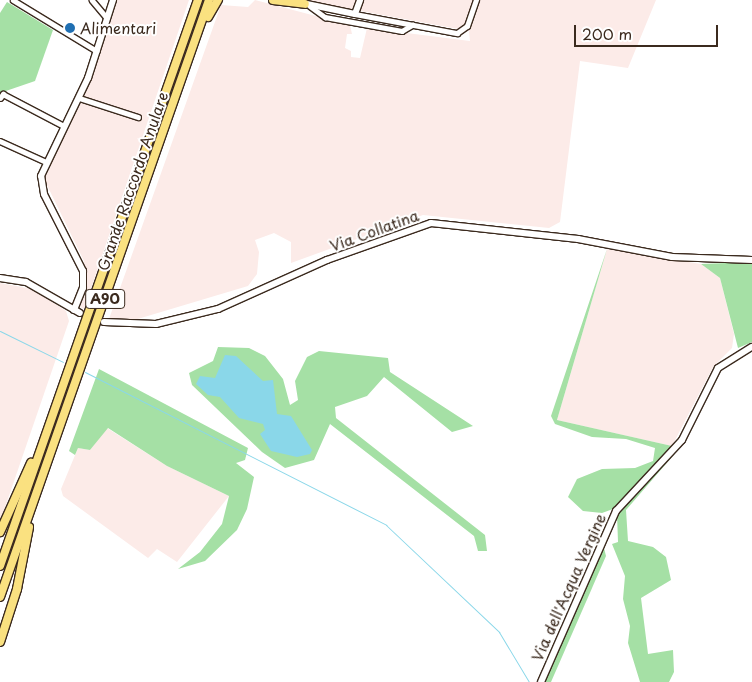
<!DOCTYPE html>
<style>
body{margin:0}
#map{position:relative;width:752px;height:682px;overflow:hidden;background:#fff;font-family:"Playpen Sans",sans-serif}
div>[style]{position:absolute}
.built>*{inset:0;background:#fcebe8}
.green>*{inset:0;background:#a5e0a5}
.water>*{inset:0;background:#8ad7e9}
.stream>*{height:1px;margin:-0.5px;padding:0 0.5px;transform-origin:0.5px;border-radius:0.5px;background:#8ad7e9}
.roads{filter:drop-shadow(1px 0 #3b2a1e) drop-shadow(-1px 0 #3b2a1e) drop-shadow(0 1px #3b2a1e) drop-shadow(0 -1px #3b2a1e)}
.street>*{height:4.5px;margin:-2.25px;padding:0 2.25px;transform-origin:2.25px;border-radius:2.25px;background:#fff}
.secondary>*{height:6px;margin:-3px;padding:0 3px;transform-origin:3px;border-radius:3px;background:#fff}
.highway>*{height:8px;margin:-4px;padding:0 4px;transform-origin:4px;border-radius:4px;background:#fae180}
.dots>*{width:14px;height:14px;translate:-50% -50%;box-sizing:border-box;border:2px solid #fff;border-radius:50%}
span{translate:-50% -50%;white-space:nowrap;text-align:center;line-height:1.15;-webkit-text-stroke:4px #fff;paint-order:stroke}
.shield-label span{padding:1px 4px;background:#fff;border:1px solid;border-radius:4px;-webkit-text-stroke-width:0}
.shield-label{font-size:14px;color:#3b2a1e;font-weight:700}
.poi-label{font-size:15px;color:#3b2a1e}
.left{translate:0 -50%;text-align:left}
.street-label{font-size:15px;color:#3b2a1e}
.scale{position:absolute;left:574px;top:25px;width:144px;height:22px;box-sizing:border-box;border:2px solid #3b2a1e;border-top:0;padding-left:6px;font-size:15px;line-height:18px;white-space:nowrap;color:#3b2a1e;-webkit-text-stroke:4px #fff;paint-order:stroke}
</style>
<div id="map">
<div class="built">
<i style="clip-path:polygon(117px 0,189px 0,84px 309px,80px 307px,86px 292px,84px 261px,44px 179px,93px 75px)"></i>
<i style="clip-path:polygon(255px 0,350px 25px,352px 34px,347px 34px,345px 48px,351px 51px,351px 57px,360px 58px,367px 28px,470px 41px,469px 31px,301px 0,656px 0,628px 68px,580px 61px,560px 222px,549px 228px,423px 215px,291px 263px,291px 242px,274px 233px,255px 240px,259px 252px,257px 274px,248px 286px,131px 321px,109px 319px,221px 5px,248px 7px)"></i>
<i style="clip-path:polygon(607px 249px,701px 264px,720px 278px,734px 334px,732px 348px,713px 367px,672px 446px,557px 420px)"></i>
<i style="clip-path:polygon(0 283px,32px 289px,66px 311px,69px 321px,0 522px)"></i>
<i style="clip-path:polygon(107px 428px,167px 466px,229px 496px,177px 562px,157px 549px,148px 558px,63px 496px,61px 489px,78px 448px,90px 450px)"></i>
</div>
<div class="green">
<i style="clip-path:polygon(7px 2px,53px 30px,35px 81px,0 93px,0 13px)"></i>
<i style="clip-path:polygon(607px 249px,557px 420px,672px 446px,613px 509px,602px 513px,583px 511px,568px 497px,577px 479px,602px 469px,635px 468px,653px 461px,655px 448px,626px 439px,592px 437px,555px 424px,551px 416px)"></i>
<i style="clip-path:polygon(752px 262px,752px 342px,738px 348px,720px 278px,701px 264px)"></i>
<i style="clip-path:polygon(218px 347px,249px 348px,265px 356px,283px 379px,290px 405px,298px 400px,295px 381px,307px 357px,319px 351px,388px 358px,390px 372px,473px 426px,452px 432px,384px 377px,367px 396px,335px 407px,336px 418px,485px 535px,487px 551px,478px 551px,474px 536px,330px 424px,314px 460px,285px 468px,262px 452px,192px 385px,189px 373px,213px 361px)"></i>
<i style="clip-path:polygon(99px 369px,248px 448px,245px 460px,236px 463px,254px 477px,247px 509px,237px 530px,205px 561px,178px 569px,200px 552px,222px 524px,229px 496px,167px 466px,108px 428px,90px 450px,78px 448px,75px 455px,69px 451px)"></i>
<i style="clip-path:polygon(678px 450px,626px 510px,628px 541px,653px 547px,666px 557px,671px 580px,641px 598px,648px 654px,673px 650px,674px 672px,669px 682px,640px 682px,628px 643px,630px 626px,623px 599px,625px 576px,612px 544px,618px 542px,617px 515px,628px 500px)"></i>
<i style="clip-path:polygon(604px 548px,606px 556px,551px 682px,544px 682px)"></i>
</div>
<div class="water">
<i style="clip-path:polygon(225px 355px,236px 356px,263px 381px,273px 380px,277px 414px,291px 416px,312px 450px,310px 454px,297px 457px,271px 451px,260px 434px,265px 430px,263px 424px,239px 418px,220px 397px,208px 395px,196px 384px,200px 376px,215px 378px)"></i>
</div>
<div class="stream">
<i style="left:0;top:331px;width:70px;rotate:26.2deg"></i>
<i style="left:85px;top:372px;width:338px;rotate:26.9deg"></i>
<i style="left:386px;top:525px;width:156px;rotate:43.4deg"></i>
<i style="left:499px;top:632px;width:58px;rotate:59deg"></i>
</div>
<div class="roads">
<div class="street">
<i style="left:13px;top:0;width:98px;rotate:31.3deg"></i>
<i style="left:92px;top:0;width:23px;rotate:50deg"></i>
<i style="left:310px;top:6px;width:19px;rotate:36deg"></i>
<i style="left:325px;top:17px;width:78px;rotate:10.3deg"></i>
<i style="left:402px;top:31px;width:12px;rotate:-31deg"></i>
<i style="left:355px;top:14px;width:104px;rotate:10.6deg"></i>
<i style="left:457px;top:33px;width:12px;rotate:-35deg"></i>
<i style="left:467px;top:26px;width:28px;rotate:-71deg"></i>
<i style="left:0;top:98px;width:5px;rotate:-53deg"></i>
<i style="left:3px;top:94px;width:69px;rotate:27.7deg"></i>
<i style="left:79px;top:98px;width:62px;rotate:17.9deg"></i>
<i style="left:0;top:141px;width:51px;rotate:24.5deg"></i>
</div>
<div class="secondary">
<i style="left:302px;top:3px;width:54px;rotate:11.7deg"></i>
<i style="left:355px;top:14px;width:15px;rotate:-70deg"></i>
<i style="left:0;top:278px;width:26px;rotate:9deg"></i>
<i style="left:26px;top:282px;width:62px;rotate:29.9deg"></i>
<i style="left:74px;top:310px;width:24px;rotate:-68deg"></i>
<i style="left:83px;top:288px;width:17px;rotate:-90deg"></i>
<i style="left:83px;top:271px;width:86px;rotate:-116.9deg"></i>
<i style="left:44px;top:194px;width:18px;rotate:-99deg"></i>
<i style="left:41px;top:176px;width:109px;rotate:-64.4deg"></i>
<i style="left:88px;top:78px;width:82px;rotate:-72.2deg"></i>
<i style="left:104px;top:322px;width:52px;rotate:2.2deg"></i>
<i style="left:156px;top:324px;width:64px;rotate:-13.6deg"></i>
<i style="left:218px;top:309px;width:120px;rotate:-24.2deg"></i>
<i style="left:327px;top:260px;width:110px;rotate:-19.6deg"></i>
<i style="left:431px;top:223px;width:148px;rotate:6.2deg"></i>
<i style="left:578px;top:239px;width:96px;rotate:10.8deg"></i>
<i style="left:672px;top:257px;width:80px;rotate:2.1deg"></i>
<i style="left:541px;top:682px;width:187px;rotate:-66.3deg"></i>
<i style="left:616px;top:511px;width:97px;rotate:-47.1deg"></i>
<i style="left:682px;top:440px;width:80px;rotate:-63.4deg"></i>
<i style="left:718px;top:368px;width:40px;rotate:-32deg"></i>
</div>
<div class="highway">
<i style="left:273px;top:0;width:32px;rotate:7deg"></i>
<i style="left:208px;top:17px;width:20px;rotate:-60deg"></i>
<i style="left:0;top:532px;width:76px;rotate:-65.8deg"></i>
<i style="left:0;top:566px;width:600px;rotate:-70.72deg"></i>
<i style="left:0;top:597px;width:633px;rotate:-70.71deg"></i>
<i style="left:0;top:642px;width:56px;rotate:-72.2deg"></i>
<i style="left:17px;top:589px;width:63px;rotate:-79deg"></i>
</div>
</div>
<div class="dots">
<i style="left:70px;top:28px;background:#1f6fb2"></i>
</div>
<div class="shield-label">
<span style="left:105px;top:299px">A90</span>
</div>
<div class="poi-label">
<span class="left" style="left:80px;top:28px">Alimentari</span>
</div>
<div class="street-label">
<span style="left:132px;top:181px;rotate:-71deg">Grande Raccordo Anulare</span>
<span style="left:374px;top:230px;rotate:-20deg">Via Collatina</span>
<span style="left:568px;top:587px;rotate:-66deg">Via dell'Acqua Vergine</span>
</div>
<div class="scale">200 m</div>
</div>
